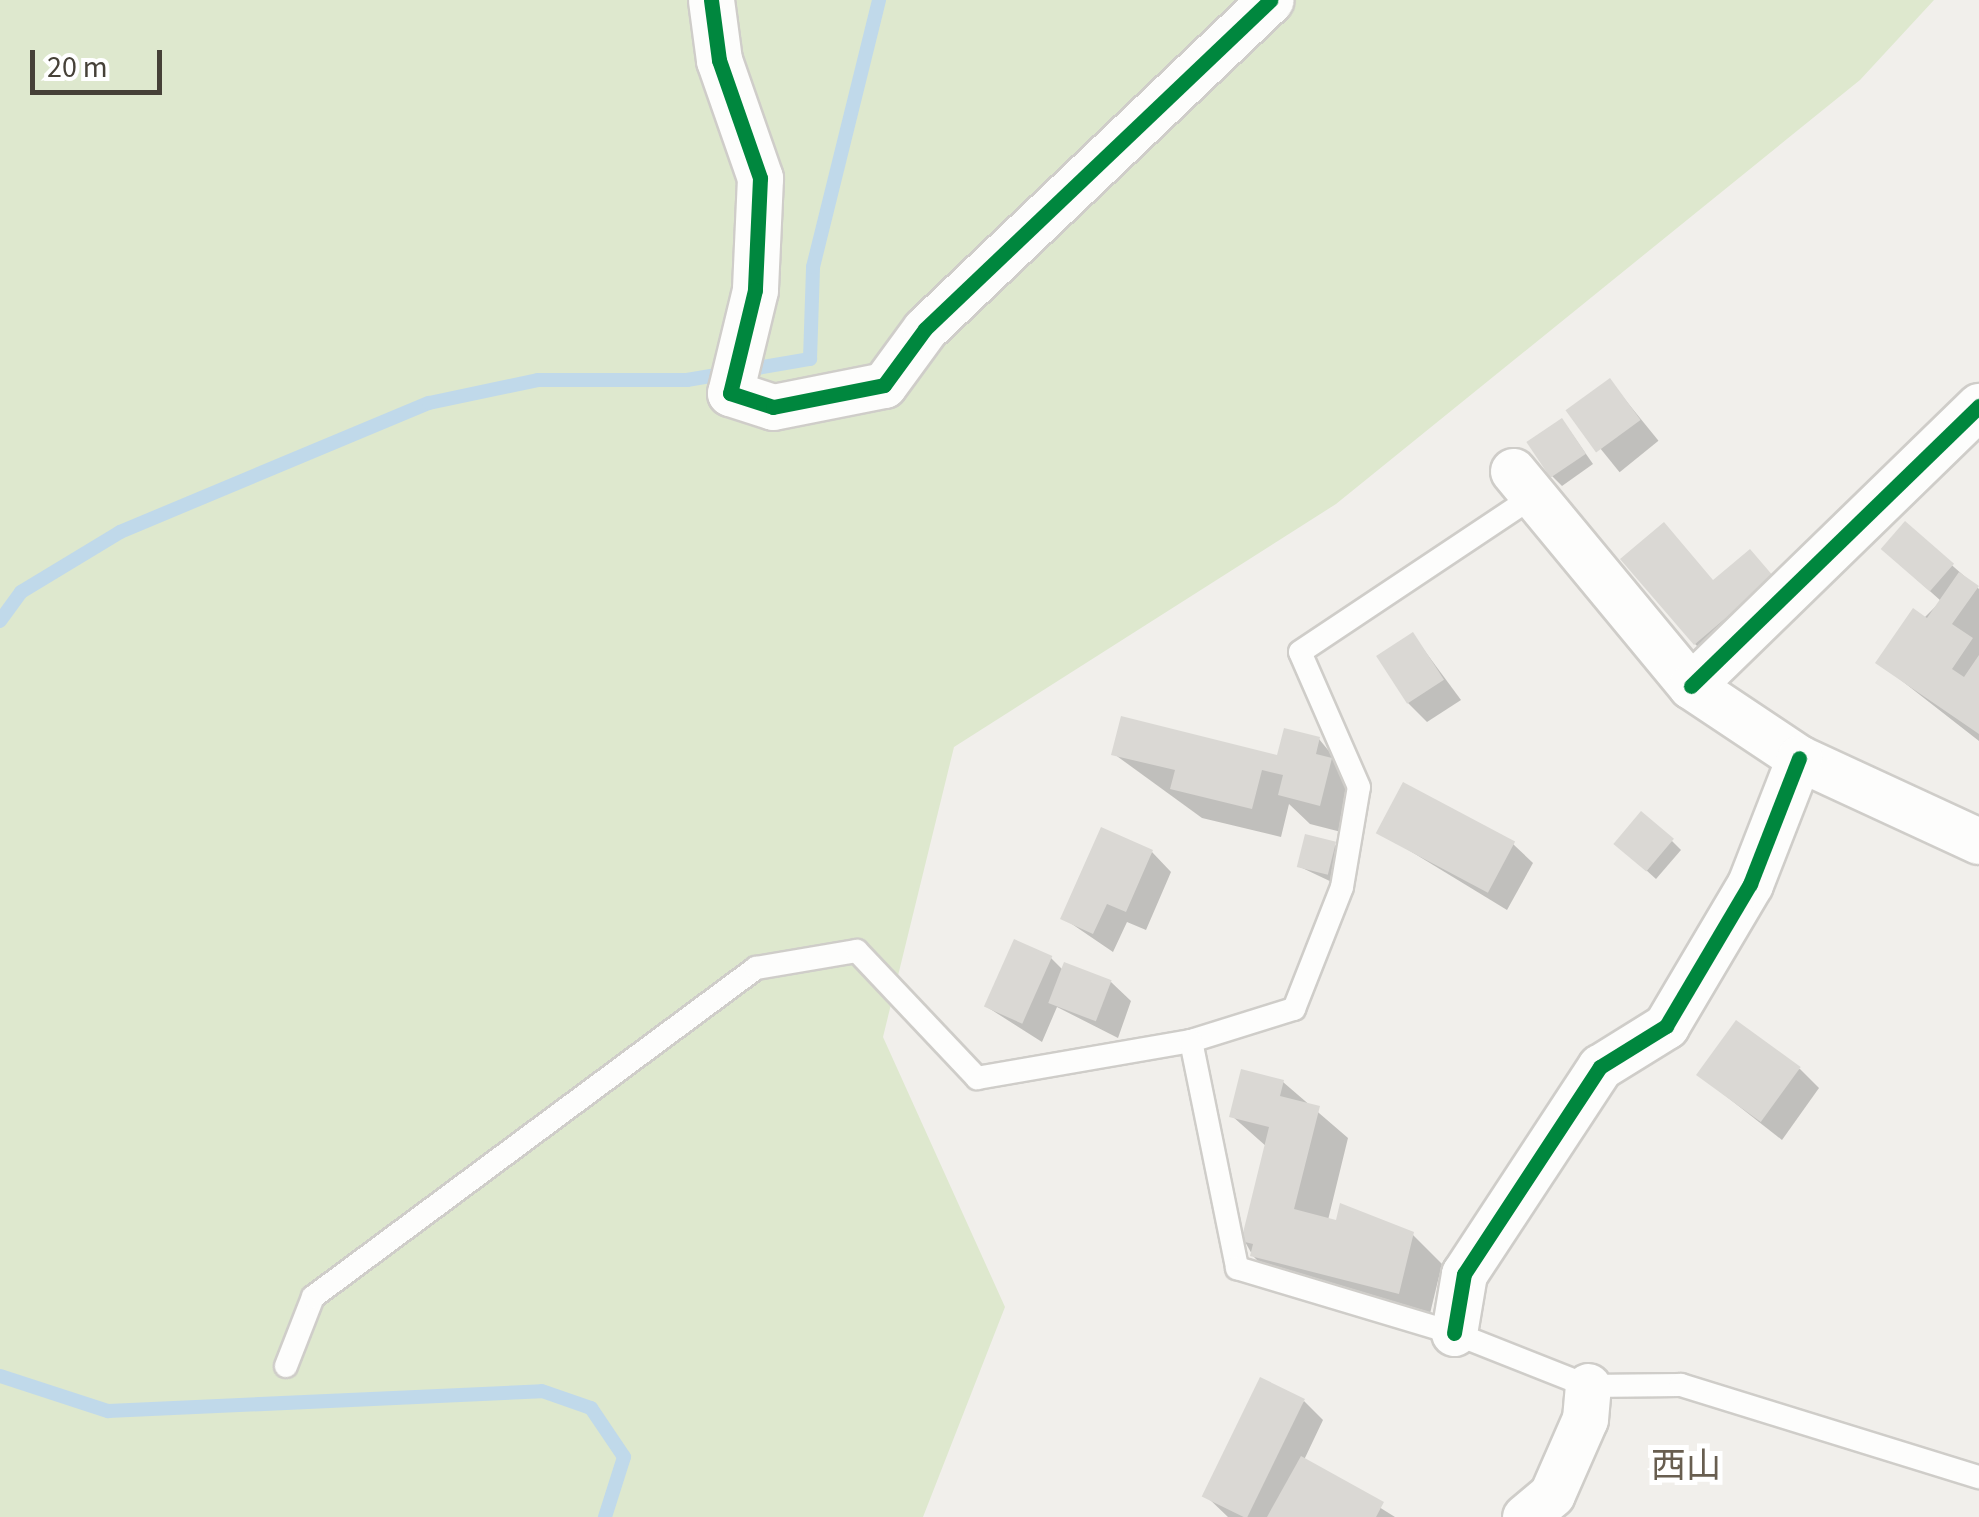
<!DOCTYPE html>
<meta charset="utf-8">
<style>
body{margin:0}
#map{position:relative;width:1979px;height:1517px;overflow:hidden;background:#f1efeb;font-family:"Source Sans 3","Noto Sans JP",sans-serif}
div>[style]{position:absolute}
.green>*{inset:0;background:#dee8ce}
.shadow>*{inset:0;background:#0003;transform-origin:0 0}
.stream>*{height:14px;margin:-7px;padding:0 7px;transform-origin:7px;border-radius:7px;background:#c0d9ea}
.building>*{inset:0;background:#dad8d4;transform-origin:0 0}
.roads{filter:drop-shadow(2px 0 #cfcdc9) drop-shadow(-2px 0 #cfcdc9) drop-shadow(0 2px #cfcdc9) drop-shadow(0 -2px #cfcdc9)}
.service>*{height:22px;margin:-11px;padding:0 11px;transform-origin:11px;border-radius:11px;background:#fdfdfc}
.minor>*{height:45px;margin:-22.5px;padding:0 22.5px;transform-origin:22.5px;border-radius:22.5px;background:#fdfdfc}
.cycleway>*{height:15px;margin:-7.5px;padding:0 7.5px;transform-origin:7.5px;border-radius:7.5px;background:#00873e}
span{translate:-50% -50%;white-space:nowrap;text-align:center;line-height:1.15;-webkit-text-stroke:10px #fff;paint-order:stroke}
.quarter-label{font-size:35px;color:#685e50}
.scale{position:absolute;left:30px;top:50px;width:132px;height:45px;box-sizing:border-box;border:5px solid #464138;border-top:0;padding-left:12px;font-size:30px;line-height:35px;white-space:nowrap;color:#464138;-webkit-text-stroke:8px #fff;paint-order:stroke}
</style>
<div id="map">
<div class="green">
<i style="clip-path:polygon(0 0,1934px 0,1860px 80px,1336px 504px,954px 747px,883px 1037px,1005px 1307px,923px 1517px,0 1517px)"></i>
</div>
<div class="shadow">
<i style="left:1610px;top:381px;width:77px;height:50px;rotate:51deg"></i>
<i style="clip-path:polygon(1570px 431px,1593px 464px,1562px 486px,1552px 476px)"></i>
<i style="clip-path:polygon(1906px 525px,1979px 589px,1979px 741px,1879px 663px,1941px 601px,1904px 568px)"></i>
<i style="clip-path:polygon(1715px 582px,1792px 598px,1715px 663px,1695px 644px)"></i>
<i style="clip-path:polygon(1413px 635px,1461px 700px,1427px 722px,1407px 702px)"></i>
<i style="clip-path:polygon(1319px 739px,1360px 789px,1349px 834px,1310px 824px,1289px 804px,1281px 837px,1202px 818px,1114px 754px,1279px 758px)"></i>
<i style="clip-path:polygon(1379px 832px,1513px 844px,1533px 863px,1507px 910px)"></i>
<i style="clip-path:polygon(1672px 841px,1681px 850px,1656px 879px,1626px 852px)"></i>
<i style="clip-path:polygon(1335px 845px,1344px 854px,1336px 884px,1298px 866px)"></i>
<i style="clip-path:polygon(1152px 852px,1171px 872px,1146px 930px,1127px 922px,1113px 952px,1063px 918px)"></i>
<i style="clip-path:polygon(1051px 958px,1063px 970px,1111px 982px,1131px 1001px,1118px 1038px,1057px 1007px,1042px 1042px,987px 1007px)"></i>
<i style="clip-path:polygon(1800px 1069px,1819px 1088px,1782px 1140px,1699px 1075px)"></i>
<i style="clip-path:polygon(1283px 1082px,1348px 1138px,1328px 1220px,1412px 1234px,1442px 1264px,1428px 1322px,1282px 1285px,1253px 1256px,1244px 1240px,1267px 1147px,1232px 1116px)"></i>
<i style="clip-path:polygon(1304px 1401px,1323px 1420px,1304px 1460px,1395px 1517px,1228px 1517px,1206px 1496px)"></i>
</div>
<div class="stream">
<i style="left:0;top:621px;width:36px;rotate:-54deg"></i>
<i style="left:21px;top:592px;width:116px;rotate:-31.2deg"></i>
<i style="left:120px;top:532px;width:335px;rotate:-22.7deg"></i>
<i style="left:429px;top:403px;width:111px;rotate:-11.9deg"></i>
<i style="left:538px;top:380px;width:149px"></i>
<i style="left:687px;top:380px;width:125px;rotate:-9.7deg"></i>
<i style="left:810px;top:359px;width:92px;rotate:-88.1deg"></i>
<i style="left:813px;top:267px;width:275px;rotate:-76.1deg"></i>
<i style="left:0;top:1376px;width:114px;rotate:18deg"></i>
<i style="left:108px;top:1411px;width:434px;rotate:-2.6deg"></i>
<i style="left:542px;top:1391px;width:52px;rotate:19.1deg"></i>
<i style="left:591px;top:1408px;width:59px;rotate:56deg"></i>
<i style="left:624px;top:1457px;width:63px;rotate:107.6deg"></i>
</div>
<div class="building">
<i style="left:1610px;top:378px;width:52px;height:55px;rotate:54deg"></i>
<i style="left:1562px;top:418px;width:43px;height:43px;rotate:56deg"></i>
<i style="left:1905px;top:521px;width:65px;height:37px;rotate:41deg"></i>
<i style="clip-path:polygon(1664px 522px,1713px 580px,1750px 549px,1774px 577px,1694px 645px,1620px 559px)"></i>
<i style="clip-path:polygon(1959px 572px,1979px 586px,1952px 624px,1973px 638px,1952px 669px,1964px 677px,1979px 655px,1979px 734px,1875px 663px,1913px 608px,1927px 618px)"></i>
<i style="left:1413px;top:632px;width:57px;height:44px;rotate:57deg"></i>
<i style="clip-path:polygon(1121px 716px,1277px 755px,1284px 728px,1320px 737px,1316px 754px,1332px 758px,1320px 806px,1278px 795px,1283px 775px,1262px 770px,1252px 809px,1170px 789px,1175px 770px,1111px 755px)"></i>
<i style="left:1403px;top:782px;width:127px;height:58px;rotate:28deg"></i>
<i style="left:1641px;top:811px;width:43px;height:43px;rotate:40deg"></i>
<i style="clip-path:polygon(1101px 827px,1153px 850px,1126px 912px,1107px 904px,1093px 934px,1060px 919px)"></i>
<i style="left:1305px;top:834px;width:32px;height:34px;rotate:14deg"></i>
<i style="left:1014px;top:939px;width:42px;height:74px;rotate:24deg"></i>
<i style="left:1064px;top:962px;width:51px;height:44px;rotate:21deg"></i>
<i style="left:1736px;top:1020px;width:80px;height:68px;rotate:36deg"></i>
<i style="clip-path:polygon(1241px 1069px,1284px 1080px,1280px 1096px,1320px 1106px,1294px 1209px,1336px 1220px,1340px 1203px,1414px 1232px,1399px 1294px,1250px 1256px,1253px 1244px,1241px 1241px,1269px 1127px,1229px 1117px)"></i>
<i style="left:1260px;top:1377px;width:50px;height:133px;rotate:26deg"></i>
<i style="clip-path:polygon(1301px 1456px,1384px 1502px,1376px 1517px,1267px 1517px)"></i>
</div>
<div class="roads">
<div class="service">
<i style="left:1191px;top:1041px;width:108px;rotate:-17.3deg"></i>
<i style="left:1294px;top:1009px;width:131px;rotate:-68.5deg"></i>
<i style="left:1342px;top:887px;width:101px;rotate:-80.4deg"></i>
<i style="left:1359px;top:787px;width:147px;rotate:-113.6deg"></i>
<i style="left:1300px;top:652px;width:279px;rotate:-33.7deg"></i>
<i style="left:286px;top:1366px;width:74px;rotate:-68.6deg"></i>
<i style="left:313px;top:1297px;width:552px;rotate:-36.6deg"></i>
<i style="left:756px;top:968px;width:102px;rotate:-9.6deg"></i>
<i style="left:857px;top:951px;width:175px;rotate:46.6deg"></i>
<i style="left:977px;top:1078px;width:217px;rotate:-9.8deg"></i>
<i style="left:1191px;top:1041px;width:232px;rotate:78.5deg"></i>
<i style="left:1237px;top:1268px;width:227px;rotate:16.7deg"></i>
<i style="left:1454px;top:1333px;width:144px;rotate:21.6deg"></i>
<i style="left:1588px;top:1386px;width:93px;rotate:-0.6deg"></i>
<i style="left:1681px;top:1385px;width:312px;rotate:17.2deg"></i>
</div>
<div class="minor">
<i style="left:711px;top:0;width:61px;rotate:82.4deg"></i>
<i style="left:719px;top:60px;width:125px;rotate:70.8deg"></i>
<i style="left:760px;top:178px;width:112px;rotate:92.6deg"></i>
<i style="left:755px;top:290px;width:106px;rotate:103.6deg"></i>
<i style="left:730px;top:393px;width:45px;rotate:18deg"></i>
<i style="left:773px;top:407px;width:113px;rotate:-11.2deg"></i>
<i style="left:884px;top:385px;width:69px;rotate:-53.8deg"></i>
<i style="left:925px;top:329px;width:477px;rotate:-43.6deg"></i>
<i style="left:1513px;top:471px;width:279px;rotate:50.4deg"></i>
<i style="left:1691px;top:686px;width:130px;rotate:33.7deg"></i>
<i style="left:1799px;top:758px;width:198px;rotate:24.8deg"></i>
<i style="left:1691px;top:686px;width:402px;rotate:-44.2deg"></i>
<i style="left:1454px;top:1333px;width:60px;rotate:-80.4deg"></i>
<i style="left:1464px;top:1274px;width:248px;rotate:-56.7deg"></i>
<i style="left:1600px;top:1067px;width:78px;rotate:-31.8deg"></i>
<i style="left:1666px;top:1026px;width:165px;rotate:-59.4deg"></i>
<i style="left:1750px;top:884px;width:135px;rotate:-68.7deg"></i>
<i style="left:1525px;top:1517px;width:35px;rotate:-40deg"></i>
<i style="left:1552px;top:1494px;width:82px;rotate:-66.3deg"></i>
<i style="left:1585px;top:1419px;width:33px;rotate:-85deg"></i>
</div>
</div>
<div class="cycleway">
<i style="left:711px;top:0;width:61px;rotate:82.4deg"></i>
<i style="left:719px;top:60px;width:125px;rotate:70.8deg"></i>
<i style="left:760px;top:178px;width:112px;rotate:92.6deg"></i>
<i style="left:755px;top:290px;width:106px;rotate:103.6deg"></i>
<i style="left:730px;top:393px;width:45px;rotate:18deg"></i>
<i style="left:773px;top:407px;width:113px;rotate:-11.2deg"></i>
<i style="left:884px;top:385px;width:69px;rotate:-53.8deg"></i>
<i style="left:925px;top:329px;width:477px;rotate:-43.6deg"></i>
<i style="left:1691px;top:686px;width:402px;rotate:-44.2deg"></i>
<i style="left:1454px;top:1333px;width:60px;rotate:-80.4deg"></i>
<i style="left:1464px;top:1274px;width:248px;rotate:-56.7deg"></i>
<i style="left:1600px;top:1067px;width:78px;rotate:-31.8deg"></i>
<i style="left:1666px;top:1026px;width:165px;rotate:-59.4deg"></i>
<i style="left:1750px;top:884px;width:135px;rotate:-68.7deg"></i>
</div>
<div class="quarter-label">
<span style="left:1686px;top:1466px">西山</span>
</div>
<div class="scale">20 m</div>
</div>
